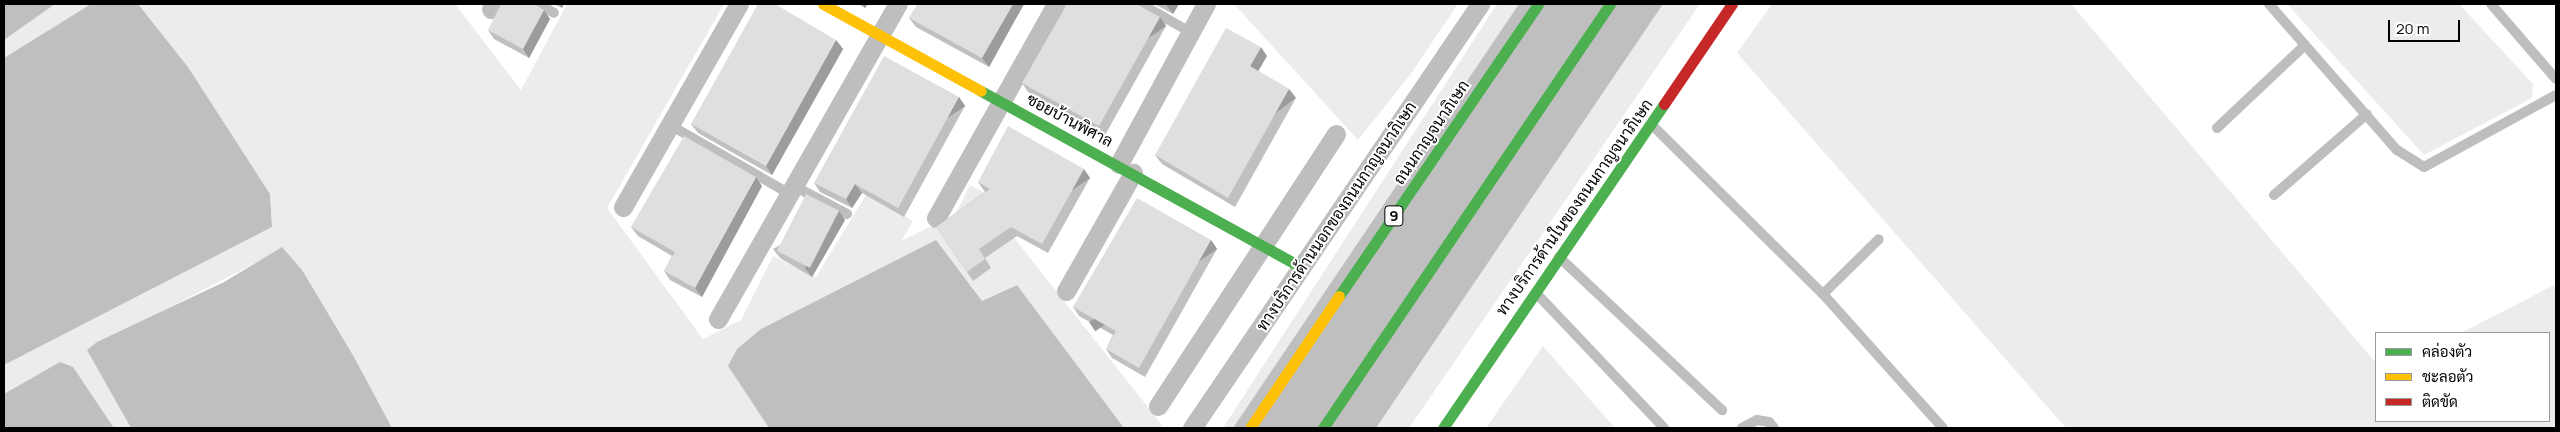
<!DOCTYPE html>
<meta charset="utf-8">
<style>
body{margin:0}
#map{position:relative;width:2560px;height:432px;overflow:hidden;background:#fff;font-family:Manrope,Sarabun,sans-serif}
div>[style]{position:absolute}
.green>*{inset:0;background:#ececec}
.water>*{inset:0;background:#bfbfbf}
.lane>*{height:10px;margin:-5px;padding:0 5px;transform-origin:5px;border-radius:5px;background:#bebebe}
.street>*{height:19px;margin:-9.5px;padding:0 9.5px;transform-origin:9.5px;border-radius:9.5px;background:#bebebe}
.fast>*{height:11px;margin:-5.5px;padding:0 5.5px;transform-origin:5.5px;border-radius:5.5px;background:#4caf50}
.slow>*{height:11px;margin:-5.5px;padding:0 5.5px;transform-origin:5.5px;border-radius:5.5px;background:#ffc107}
.jam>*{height:11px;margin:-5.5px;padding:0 5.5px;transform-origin:5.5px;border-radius:5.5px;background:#c62828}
.wall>*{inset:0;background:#c0c0c0}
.shaded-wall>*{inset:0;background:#9c9c9c;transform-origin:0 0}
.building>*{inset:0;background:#dfdfdf;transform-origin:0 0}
span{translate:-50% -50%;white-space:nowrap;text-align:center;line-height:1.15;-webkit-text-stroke:4px #fff;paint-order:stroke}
.shield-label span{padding:1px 4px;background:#fff;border:1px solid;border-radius:4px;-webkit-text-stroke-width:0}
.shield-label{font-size:15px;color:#000;font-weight:700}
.street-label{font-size:16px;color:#000}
.frame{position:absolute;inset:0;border:5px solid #000;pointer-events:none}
.legend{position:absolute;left:2375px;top:332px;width:175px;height:90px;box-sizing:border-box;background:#fff;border:1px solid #999;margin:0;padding:6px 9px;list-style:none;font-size:15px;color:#000}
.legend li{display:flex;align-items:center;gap:10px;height:25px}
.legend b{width:25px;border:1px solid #999}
.scale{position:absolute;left:2388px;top:20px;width:72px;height:22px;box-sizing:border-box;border:2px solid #000;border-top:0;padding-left:6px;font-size:15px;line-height:18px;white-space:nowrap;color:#000;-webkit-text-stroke:4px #fff;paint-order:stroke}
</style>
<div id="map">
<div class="green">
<i style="clip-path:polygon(55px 4px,91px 4px,4px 58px,4px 40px)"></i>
<i style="clip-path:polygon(138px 4px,455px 4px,521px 90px,567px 4px,724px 4px,607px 208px,703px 339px,741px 320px,773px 256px,816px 277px,867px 193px,913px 221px,901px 241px,955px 215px,970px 185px,1023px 213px,1011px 234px,1162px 425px,1161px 428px,1124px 428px,1017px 285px,982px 301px,728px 366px,769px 428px,392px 428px,354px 357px,255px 263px,88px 350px,131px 428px,114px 428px,73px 367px,4px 394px,4px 365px,272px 227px,270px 194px,188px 67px)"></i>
<i style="clip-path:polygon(1234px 4px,1458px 4px,1410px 75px,1358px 140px)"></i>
<i style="clip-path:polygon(1497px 4px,1700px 4px,1409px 428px,1223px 428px)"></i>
<i style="clip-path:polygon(1772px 4px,2071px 4px,2376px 363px,2376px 421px,2549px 421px,2549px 333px,2461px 333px,2556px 284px,2556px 428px,2066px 428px,1737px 53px)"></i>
<i style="clip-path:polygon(2287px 4px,2459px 4px,2533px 84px,2532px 98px,2424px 155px)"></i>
<i style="clip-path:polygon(1543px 346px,1615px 428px,1486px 428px)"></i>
</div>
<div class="water">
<i style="clip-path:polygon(4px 4px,55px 4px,4px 40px)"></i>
<i style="clip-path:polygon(91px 4px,138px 4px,188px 67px,270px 194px,272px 227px,4px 365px,4px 58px)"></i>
<i style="clip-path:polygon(1519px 4px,1663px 4px,1376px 428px,1233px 428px)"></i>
<i style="clip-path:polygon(936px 240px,982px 301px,1017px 285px,1124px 428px,769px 428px,728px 366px,737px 349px,761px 329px)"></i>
<i style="clip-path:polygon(282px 247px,302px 270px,354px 357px,392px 428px,131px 428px,87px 350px,97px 342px,224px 282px)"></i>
<i style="clip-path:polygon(60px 362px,73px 367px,114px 428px,4px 428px,4px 394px)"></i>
</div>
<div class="lane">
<i style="left:538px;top:4px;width:18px;rotate:29deg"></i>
<i style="left:1141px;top:4px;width:56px;rotate:29.7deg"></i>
<i style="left:2269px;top:4px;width:194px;rotate:48.8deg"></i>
<i style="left:2397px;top:150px;width:32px;rotate:32deg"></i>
<i style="left:2424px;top:167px;width:150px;rotate:-28.6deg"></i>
<i style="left:2491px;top:4px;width:99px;rotate:49.1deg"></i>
<i style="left:670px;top:125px;width:138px;rotate:29.9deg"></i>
<i style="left:1652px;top:125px;width:240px;rotate:44.7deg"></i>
<i style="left:1823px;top:294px;width:180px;rotate:48.2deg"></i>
<i style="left:2217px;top:128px;width:121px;rotate:-43.3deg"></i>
<i style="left:794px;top:186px;width:60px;rotate:27.8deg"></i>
<i style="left:2274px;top:195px;width:123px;rotate:-41.1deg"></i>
<i style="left:1559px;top:257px;width:224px;rotate:43.2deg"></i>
<i style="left:1536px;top:293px;width:186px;rotate:46.5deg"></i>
<i style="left:1823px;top:294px;width:78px;rotate:-44.5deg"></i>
<i style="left:1742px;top:428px;width:17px;rotate:-28deg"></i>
<i style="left:1757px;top:420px;width:12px;rotate:9deg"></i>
<i style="left:1769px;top:422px;width:8px;rotate:50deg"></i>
</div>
<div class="street">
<i style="left:491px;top:9px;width:6px;rotate:-59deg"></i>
<i style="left:1119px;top:164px;width:182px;rotate:-61.5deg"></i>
<i style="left:623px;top:207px;width:234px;rotate:-60.3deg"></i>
<i style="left:936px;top:218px;width:245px;rotate:-60.7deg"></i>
<i style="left:1066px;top:291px;width:136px;rotate:-60.4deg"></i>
<i style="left:718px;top:319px;width:363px;rotate:-60.3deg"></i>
<i style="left:1158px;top:406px;width:325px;rotate:-56.8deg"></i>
<i style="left:1192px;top:428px;width:513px;rotate:-55.81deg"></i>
</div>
<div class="fast">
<i style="left:981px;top:91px;width:365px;rotate:28.8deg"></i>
<i style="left:1339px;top:296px;width:353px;rotate:-55.7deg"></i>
<i style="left:1323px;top:428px;width:512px;rotate:-55.91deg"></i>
<i style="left:1443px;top:428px;width:392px;rotate:-55.7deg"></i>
</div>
<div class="slow">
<i style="left:823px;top:4px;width:180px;rotate:28.8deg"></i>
<i style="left:1250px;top:428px;width:159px;rotate:-56deg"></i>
</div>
<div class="jam">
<i style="left:1664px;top:104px;width:121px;rotate:-55.8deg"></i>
</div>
<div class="wall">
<i style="clip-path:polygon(553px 4px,564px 4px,562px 8px)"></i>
<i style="clip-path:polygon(858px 4px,868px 4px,865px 8px)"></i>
<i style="clip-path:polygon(918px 4px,1024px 4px,989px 67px,916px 27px,909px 18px)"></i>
<i style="clip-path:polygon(1154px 4px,1179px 4px,1173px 14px)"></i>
<i style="clip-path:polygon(544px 10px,550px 19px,529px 58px,494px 39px,488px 30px)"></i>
<i style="clip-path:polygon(1160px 17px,1166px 26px,1105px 135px,1028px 92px,1022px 83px)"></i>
<i style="clip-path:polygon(836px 40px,843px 49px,772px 175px,698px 133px,691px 124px)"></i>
<i style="clip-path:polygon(1267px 56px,1258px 71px,1289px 89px,1296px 98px,1235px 207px,1162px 164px,1155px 155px)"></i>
<i style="clip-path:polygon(959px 97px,965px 106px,904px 217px,862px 193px,852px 208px,820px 192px,814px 183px)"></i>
<i style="clip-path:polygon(1090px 178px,1048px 253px,1017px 236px,985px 258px,991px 268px,973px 281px,936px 227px,985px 192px,978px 182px)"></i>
<i style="clip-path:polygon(762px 186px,702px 297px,670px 280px,664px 271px,672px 256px,638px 236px,631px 227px)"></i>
<i style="clip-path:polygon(839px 211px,845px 220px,812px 277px,780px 258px,773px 249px)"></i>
<i style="clip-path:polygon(1211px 240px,1217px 249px,1145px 377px,1112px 358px,1106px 349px,1113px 335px,1079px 316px,1073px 307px)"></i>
</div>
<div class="shaded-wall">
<i style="clip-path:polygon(559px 4px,564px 4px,562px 8px)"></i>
<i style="clip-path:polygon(862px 4px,868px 4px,865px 8px)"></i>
<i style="clip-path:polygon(1013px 4px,1024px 4px,989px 67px,982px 58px)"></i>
<i style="clip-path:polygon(1167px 4px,1179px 4px,1173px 14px,1166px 5px)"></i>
<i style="clip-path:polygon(544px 10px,550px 19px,529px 58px,523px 49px)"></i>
<i style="left:1160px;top:17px;width:11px;height:125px;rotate:56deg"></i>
<i style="clip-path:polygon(836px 40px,843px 49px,772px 175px,766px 166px)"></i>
<i style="clip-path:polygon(1261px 47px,1267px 56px,1256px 75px,1250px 66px)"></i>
<i style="left:1289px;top:89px;width:11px;height:125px;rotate:52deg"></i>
<i style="left:959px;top:97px;width:11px;height:127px;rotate:56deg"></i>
<i style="left:1084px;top:169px;width:11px;height:86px;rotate:56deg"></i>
<i style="clip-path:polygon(756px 177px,762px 186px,702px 297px,695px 288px)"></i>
<i style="clip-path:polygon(855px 184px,862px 193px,852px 208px,846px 199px)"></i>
<i style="clip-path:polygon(839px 211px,845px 220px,812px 277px,805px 268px)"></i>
<i style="left:1211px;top:240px;width:11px;height:147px;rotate:56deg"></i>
</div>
<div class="building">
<i style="clip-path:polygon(501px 4px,534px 4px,544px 10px,523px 49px,488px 30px)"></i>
<i style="clip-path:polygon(758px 4px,775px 4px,836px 40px,766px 166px,691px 124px)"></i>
<i style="clip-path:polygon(918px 4px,1013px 4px,982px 58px,909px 18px)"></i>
<i style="clip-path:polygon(1067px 4px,1136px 4px,1160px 17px,1099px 126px,1022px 83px)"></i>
<i style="clip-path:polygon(1226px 28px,1261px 47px,1250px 66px,1289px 89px,1228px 198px,1155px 155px)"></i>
<i style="clip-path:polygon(884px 56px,959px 97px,898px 208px,855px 184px,846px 199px,814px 183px)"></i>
<i style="clip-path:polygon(1008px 126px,1084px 169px,1042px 244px,1011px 227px,979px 249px,985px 259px,967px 272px,936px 227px,990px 189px,978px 182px)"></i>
<i style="clip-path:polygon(684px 136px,756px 177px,695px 288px,664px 271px,675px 252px,631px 227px)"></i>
<i style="left:806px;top:194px;width:37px;height:64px;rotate:27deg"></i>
<i style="clip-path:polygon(1137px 198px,1211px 240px,1139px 368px,1106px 349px,1116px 331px,1073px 307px)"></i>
</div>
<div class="shield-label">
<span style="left:1394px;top:216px">9</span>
</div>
<div class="street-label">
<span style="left:1070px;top:120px;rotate:28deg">ซอยบ้านพิศาล</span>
<span style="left:1431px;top:132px;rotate:-56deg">ถนนกาญจนาภิเษก</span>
<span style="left:1574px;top:207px;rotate:-55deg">ทางบริการด้านในของถนนกาญจนาภิเษก</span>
<span style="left:1336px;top:216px;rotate:-56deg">ทางบริการด้านนอกของถนนกาญจนาภิเษก</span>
</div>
<div class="frame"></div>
<ul class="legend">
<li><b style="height:6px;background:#4caf50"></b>คล่องตัว</li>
<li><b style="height:6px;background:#ffc107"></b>ชะลอตัว</li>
<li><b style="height:6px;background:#c62828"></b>ติดขัด</li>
</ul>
<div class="scale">20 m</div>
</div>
